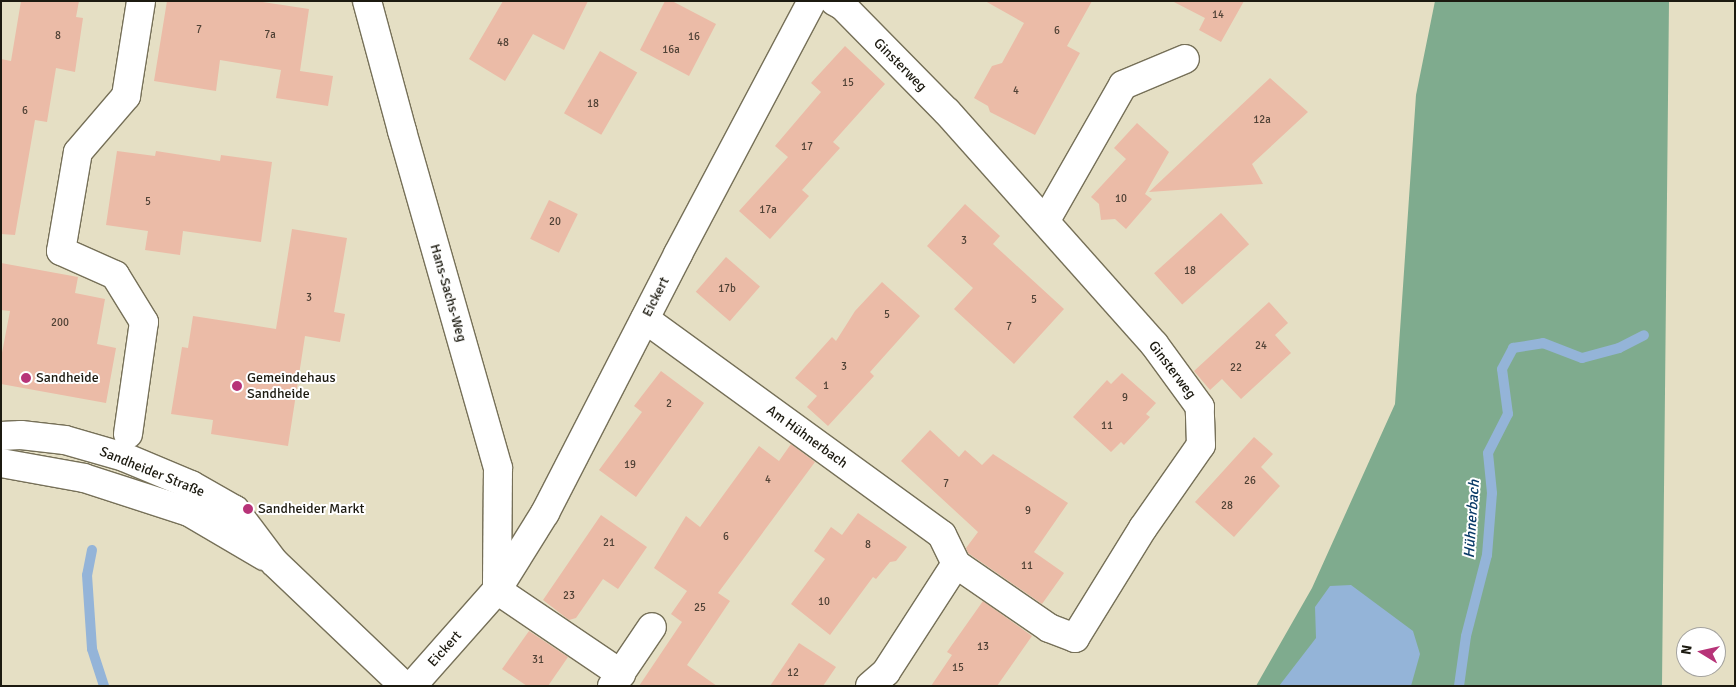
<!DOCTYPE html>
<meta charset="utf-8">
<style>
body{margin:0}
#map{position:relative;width:1736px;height:687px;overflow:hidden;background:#e5dfc4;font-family:Signika,sans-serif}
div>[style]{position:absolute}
.forest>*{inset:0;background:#7fab8e}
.water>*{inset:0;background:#94b4d8}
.stream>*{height:10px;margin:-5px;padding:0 5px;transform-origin:5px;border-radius:5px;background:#94b4d8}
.building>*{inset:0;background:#ebbba7;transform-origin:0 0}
.roads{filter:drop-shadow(1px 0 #767058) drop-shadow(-1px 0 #767058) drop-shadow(0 1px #767058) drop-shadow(0 -1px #767058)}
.minor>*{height:28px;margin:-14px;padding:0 14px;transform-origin:14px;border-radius:14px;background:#fff}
.dots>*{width:14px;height:14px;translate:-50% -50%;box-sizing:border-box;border:2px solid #fff;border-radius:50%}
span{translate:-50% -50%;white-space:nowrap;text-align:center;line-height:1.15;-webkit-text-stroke:4px #fff;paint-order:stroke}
.number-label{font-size:11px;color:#504236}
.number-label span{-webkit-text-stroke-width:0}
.street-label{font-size:14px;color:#1c1a10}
.poi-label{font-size:14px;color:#1c1a10}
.left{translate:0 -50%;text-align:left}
.water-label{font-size:15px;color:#093a67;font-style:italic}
.frame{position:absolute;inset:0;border:2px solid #1c1a10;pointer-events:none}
.north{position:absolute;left:1676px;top:627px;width:50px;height:50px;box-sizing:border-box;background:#fff;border:1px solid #a4a39f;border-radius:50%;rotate:279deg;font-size:14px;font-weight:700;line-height:20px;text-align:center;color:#1c1a10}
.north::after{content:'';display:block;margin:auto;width:18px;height:22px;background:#b73378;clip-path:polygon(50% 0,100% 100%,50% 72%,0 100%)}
</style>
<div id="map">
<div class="forest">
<i style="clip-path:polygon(1435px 1px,1669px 1px,1662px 686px,1256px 686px,1312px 588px,1395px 404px,1416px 95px)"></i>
</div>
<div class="water">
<i style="clip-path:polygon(1351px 585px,1413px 631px,1420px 654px,1411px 686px,1279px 686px,1316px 638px,1315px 607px,1330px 586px)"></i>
</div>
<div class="stream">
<i style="left:92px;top:550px;width:25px;rotate:101deg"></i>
<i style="left:87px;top:575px;width:74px;rotate:86.1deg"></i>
<i style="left:92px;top:649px;width:39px;rotate:72deg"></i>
<i style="left:1459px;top:686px;width:50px;rotate:-82deg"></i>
<i style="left:1466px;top:636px;width:84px;rotate:-75.5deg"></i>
<i style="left:1487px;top:555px;width:62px;rotate:-85.4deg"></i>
<i style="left:1492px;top:493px;width:40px;rotate:-95.7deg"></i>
<i style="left:1488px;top:453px;width:44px;rotate:-62.9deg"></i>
<i style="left:1508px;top:414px;width:45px;rotate:-97.6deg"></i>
<i style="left:1502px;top:369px;width:24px;rotate:-62deg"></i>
<i style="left:1513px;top:348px;width:30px;rotate:-9deg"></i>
<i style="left:1543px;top:343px;width:42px;rotate:21deg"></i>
<i style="left:1582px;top:358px;width:38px;rotate:-15deg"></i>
<i style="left:1619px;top:348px;width:28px;rotate:-27deg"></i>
</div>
<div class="building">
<i style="clip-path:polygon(21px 1px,79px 1px,76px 17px,83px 18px,75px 72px,56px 68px,47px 122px,35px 120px,15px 235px,1px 234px,1px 59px,11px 61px)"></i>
<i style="clip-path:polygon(167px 1px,256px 1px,309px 9px,300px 71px,333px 76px,328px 106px,276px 98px,281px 70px,220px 60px,216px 91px,154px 81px)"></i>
<i style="clip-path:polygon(503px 1px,588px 1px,564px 50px,533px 34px,505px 81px,469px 59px)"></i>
<i style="clip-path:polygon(665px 1px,672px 1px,716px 24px,689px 76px,640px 50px)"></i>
<i style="clip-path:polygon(985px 1px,1092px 1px,1067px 46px,1080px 53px,1035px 135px,990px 112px,988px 106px,974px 98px,992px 66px,1002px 63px,1024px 23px)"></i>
<i style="clip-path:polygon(1172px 1px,1244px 1px,1221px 42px,1199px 30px,1205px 18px)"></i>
<i style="clip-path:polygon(845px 46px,885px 84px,833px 142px,840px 148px,802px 190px,809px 196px,770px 239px,739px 211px,788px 157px,775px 146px,821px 92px,811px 83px)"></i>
<i style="left:600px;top:51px;width:43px;height:72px;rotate:30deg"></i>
<i style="clip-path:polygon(1270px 78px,1308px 112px,1252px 164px,1263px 184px,1149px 192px)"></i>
<i style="clip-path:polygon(1137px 123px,1169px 152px,1145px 194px,1152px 199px,1126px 229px,1115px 219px,1101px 220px,1099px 204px,1091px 197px,1126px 159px,1114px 148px)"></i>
<i style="clip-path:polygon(117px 151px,155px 156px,156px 151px,220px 161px,221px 155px,272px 162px,261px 242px,183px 231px,180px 255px,145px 250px,148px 231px,106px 225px)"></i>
<i style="left:549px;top:200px;width:32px;height:43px;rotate:26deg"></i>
<i style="clip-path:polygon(965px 204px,1000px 236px,993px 244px,1064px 309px,1014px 364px,954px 309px,973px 288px,927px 246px)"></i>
<i style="left:1221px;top:213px;width:42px;height:90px;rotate:48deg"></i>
<i style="clip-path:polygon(292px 229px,347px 238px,334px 312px,345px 314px,340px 342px,305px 336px,288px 446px,211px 434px,213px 420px,171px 414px,182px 347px,188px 348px,193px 316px,276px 329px)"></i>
<i style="left:726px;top:257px;width:45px;height:46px;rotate:41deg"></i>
<i style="clip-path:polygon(1px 263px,78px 277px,75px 293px,105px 299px,97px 344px,116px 348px,106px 403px,1px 384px,1px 358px,10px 311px,1px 310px)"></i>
<i style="clip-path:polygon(882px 282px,920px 316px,870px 372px,874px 376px,828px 426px,807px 407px,817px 396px,795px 378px,832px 337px,836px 341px,855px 311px)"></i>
<i style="clip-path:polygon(1269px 302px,1288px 323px,1275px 335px,1291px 353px,1241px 399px,1222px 379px,1210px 390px,1194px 371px)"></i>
<i style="clip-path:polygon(661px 371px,704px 403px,636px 497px,599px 470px,642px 412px,634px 406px)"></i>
<i style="clip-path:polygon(1122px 373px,1156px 403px,1146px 414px,1150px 417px,1124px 445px,1121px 442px,1111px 452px,1073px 417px,1107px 380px,1111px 384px)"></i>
<i style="clip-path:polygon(930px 430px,959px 457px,965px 450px,982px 465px,993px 454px,1068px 503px,1034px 552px,1064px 573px,1042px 604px,968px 553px,966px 548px,978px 532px,901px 461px)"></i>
<i style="clip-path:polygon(1254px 437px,1273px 454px,1261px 467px,1280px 486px,1234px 537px,1195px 502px)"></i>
<i style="clip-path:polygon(791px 444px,815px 462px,718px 593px,730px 601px,687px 665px,717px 686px,639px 686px,682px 622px,671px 614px,687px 591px,654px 568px,686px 516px,700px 527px,759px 446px,779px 461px)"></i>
<i style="clip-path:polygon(858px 513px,907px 547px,896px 561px,890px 562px,876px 579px,873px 577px,830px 635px,791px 604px,825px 559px,814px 551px,831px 527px,842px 535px)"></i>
<i style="clip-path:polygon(601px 515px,647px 547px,618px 589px,603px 579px,576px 618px,569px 620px,543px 600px)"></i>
<i style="clip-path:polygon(983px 601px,1032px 636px,997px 686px,931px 686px,952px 655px,947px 652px)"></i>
<i style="clip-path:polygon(529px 631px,568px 657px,548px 686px,527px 686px,502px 669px)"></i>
<i style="clip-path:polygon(799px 643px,836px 667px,823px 686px,770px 686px)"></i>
</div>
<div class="roads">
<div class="minor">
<i style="left:367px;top:1px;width:135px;rotate:74.9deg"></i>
<i style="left:402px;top:131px;width:350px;rotate:74.1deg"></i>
<i style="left:498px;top:468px;width:122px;rotate:90.5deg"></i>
<i style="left:497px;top:590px;width:150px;rotate:34.1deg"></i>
<i style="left:1046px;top:220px;width:155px;rotate:-60.3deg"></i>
<i style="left:1123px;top:85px;width:67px;rotate:-22.8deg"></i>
<i style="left:645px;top:319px;width:367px;rotate:36deg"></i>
<i style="left:942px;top:535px;width:32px;rotate:64deg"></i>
<i style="left:956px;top:564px;width:113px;rotate:34.5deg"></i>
<i style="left:1049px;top:628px;width:28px;rotate:21deg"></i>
<i style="left:1075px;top:638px;width:129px;rotate:-58.3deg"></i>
<i style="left:1143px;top:528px;width:101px;rotate:-55.1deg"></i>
<i style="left:1201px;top:445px;width:38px;rotate:-92deg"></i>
<i style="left:1200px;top:407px;width:78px;rotate:-126.1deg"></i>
<i style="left:1154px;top:344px;width:311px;rotate:-131.7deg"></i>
<i style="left:947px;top:112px;width:148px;rotate:-134.5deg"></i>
<i style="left:843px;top:6px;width:10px;rotate:-151deg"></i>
<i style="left:128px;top:434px;width:113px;rotate:-81.9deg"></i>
<i style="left:144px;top:322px;width:55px;rotate:-121.7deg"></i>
<i style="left:115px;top:275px;width:59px;rotate:-156deg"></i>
<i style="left:61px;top:251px;width:100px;rotate:-80.3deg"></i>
<i style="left:78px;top:152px;width:74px;rotate:-49.4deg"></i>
<i style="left:126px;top:96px;width:96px;rotate:-81deg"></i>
<i style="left:1px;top:436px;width:20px;rotate:-3deg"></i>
<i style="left:21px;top:435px;width:44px;rotate:6.5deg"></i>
<i style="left:65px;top:440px;width:61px;rotate:16.1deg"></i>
<i style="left:124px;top:457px;width:73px;rotate:22.7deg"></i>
<i style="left:191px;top:485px;width:51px;rotate:29.6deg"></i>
<i style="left:235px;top:510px;width:65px;rotate:53.1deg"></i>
<i style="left:274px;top:562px;width:180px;rotate:43.6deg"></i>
<i style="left:1px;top:463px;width:84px;rotate:10.2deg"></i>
<i style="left:84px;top:478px;width:110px;rotate:17.9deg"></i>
<i style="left:189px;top:512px;width:87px;rotate:30.4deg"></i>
<i style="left:412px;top:686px;width:128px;rotate:-48.5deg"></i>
<i style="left:497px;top:590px;width:91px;rotate:-58.1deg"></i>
<i style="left:545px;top:513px;width:291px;rotate:-62.8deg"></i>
<i style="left:678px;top:254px;width:286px;rotate:-62.1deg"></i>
<i style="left:612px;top:686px;width:71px;rotate:-55.9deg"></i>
<i style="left:870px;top:686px;width:21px;rotate:-41deg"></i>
<i style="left:886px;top:672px;width:129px;rotate:-57.1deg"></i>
</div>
</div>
<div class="dots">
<i style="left:26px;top:378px;background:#b73378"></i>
<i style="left:237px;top:386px;background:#b73378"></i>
<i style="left:248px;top:509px;background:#b73378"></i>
</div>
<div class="number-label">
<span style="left:1218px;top:15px">14</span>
<span style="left:199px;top:30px">7</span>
<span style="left:1057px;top:31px">6</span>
<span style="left:270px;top:35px">7a</span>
<span style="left:58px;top:36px">8</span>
<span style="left:694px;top:37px">16</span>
<span style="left:503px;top:43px">48</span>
<span style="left:671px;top:50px">16a</span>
<span style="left:848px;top:83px">15</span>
<span style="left:1016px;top:91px">4</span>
<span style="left:593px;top:104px">18</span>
<span style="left:25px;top:111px">6</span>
<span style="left:1262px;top:120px">12a</span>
<span style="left:807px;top:147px">17</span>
<span style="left:1121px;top:199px">10</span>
<span style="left:148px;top:202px">5</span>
<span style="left:768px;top:210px">17a</span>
<span style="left:555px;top:222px">20</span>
<span style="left:964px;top:241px">3</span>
<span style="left:1190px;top:271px">18</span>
<span style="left:727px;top:289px">17b</span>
<span style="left:309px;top:298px">3</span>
<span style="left:1034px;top:300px">5</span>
<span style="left:887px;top:315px">5</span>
<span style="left:60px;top:323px">200</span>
<span style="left:1009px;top:327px">7</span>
<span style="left:1261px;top:346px">24</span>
<span style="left:844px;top:367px">3</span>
<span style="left:1236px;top:368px">22</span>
<span style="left:826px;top:386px">1</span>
<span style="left:1125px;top:398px">9</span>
<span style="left:669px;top:404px">2</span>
<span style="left:1107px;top:426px">11</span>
<span style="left:630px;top:465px">19</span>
<span style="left:768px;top:480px">4</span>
<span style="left:1250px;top:481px">26</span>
<span style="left:946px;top:484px">7</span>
<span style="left:1227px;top:506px">28</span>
<span style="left:1028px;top:511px">9</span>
<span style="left:726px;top:537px">6</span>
<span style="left:609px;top:543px">21</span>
<span style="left:868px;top:545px">8</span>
<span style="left:1027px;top:566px">11</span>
<span style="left:569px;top:596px">23</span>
<span style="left:824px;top:602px">10</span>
<span style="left:700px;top:608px">25</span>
<span style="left:983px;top:647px">13</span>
<span style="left:538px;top:660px">31</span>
<span style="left:958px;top:668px">15</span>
<span style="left:793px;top:673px">12</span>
</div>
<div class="street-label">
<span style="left:900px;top:65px;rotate:45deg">Ginsterweg</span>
<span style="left:448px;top:293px;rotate:74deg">Hans-Sachs-Weg</span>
<span style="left:656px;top:297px;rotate:-63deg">Eickert</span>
<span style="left:1172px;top:370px;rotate:53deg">Ginsterweg</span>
<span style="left:807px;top:437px;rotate:36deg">Am Hühnerbach</span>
<span style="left:152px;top:472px;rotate:22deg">Sandheider Straße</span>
<span style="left:445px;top:649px;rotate:-48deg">Eickert</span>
</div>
<div class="poi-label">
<span class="left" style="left:36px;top:378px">Sandheide</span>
<span class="left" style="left:247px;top:386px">Gemeindehaus<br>Sandheide</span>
<span class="left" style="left:258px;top:509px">Sandheider Markt</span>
</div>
<div class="water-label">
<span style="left:1472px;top:519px;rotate:-86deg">Hühnerbach</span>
</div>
<div class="frame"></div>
<div class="north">N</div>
</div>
